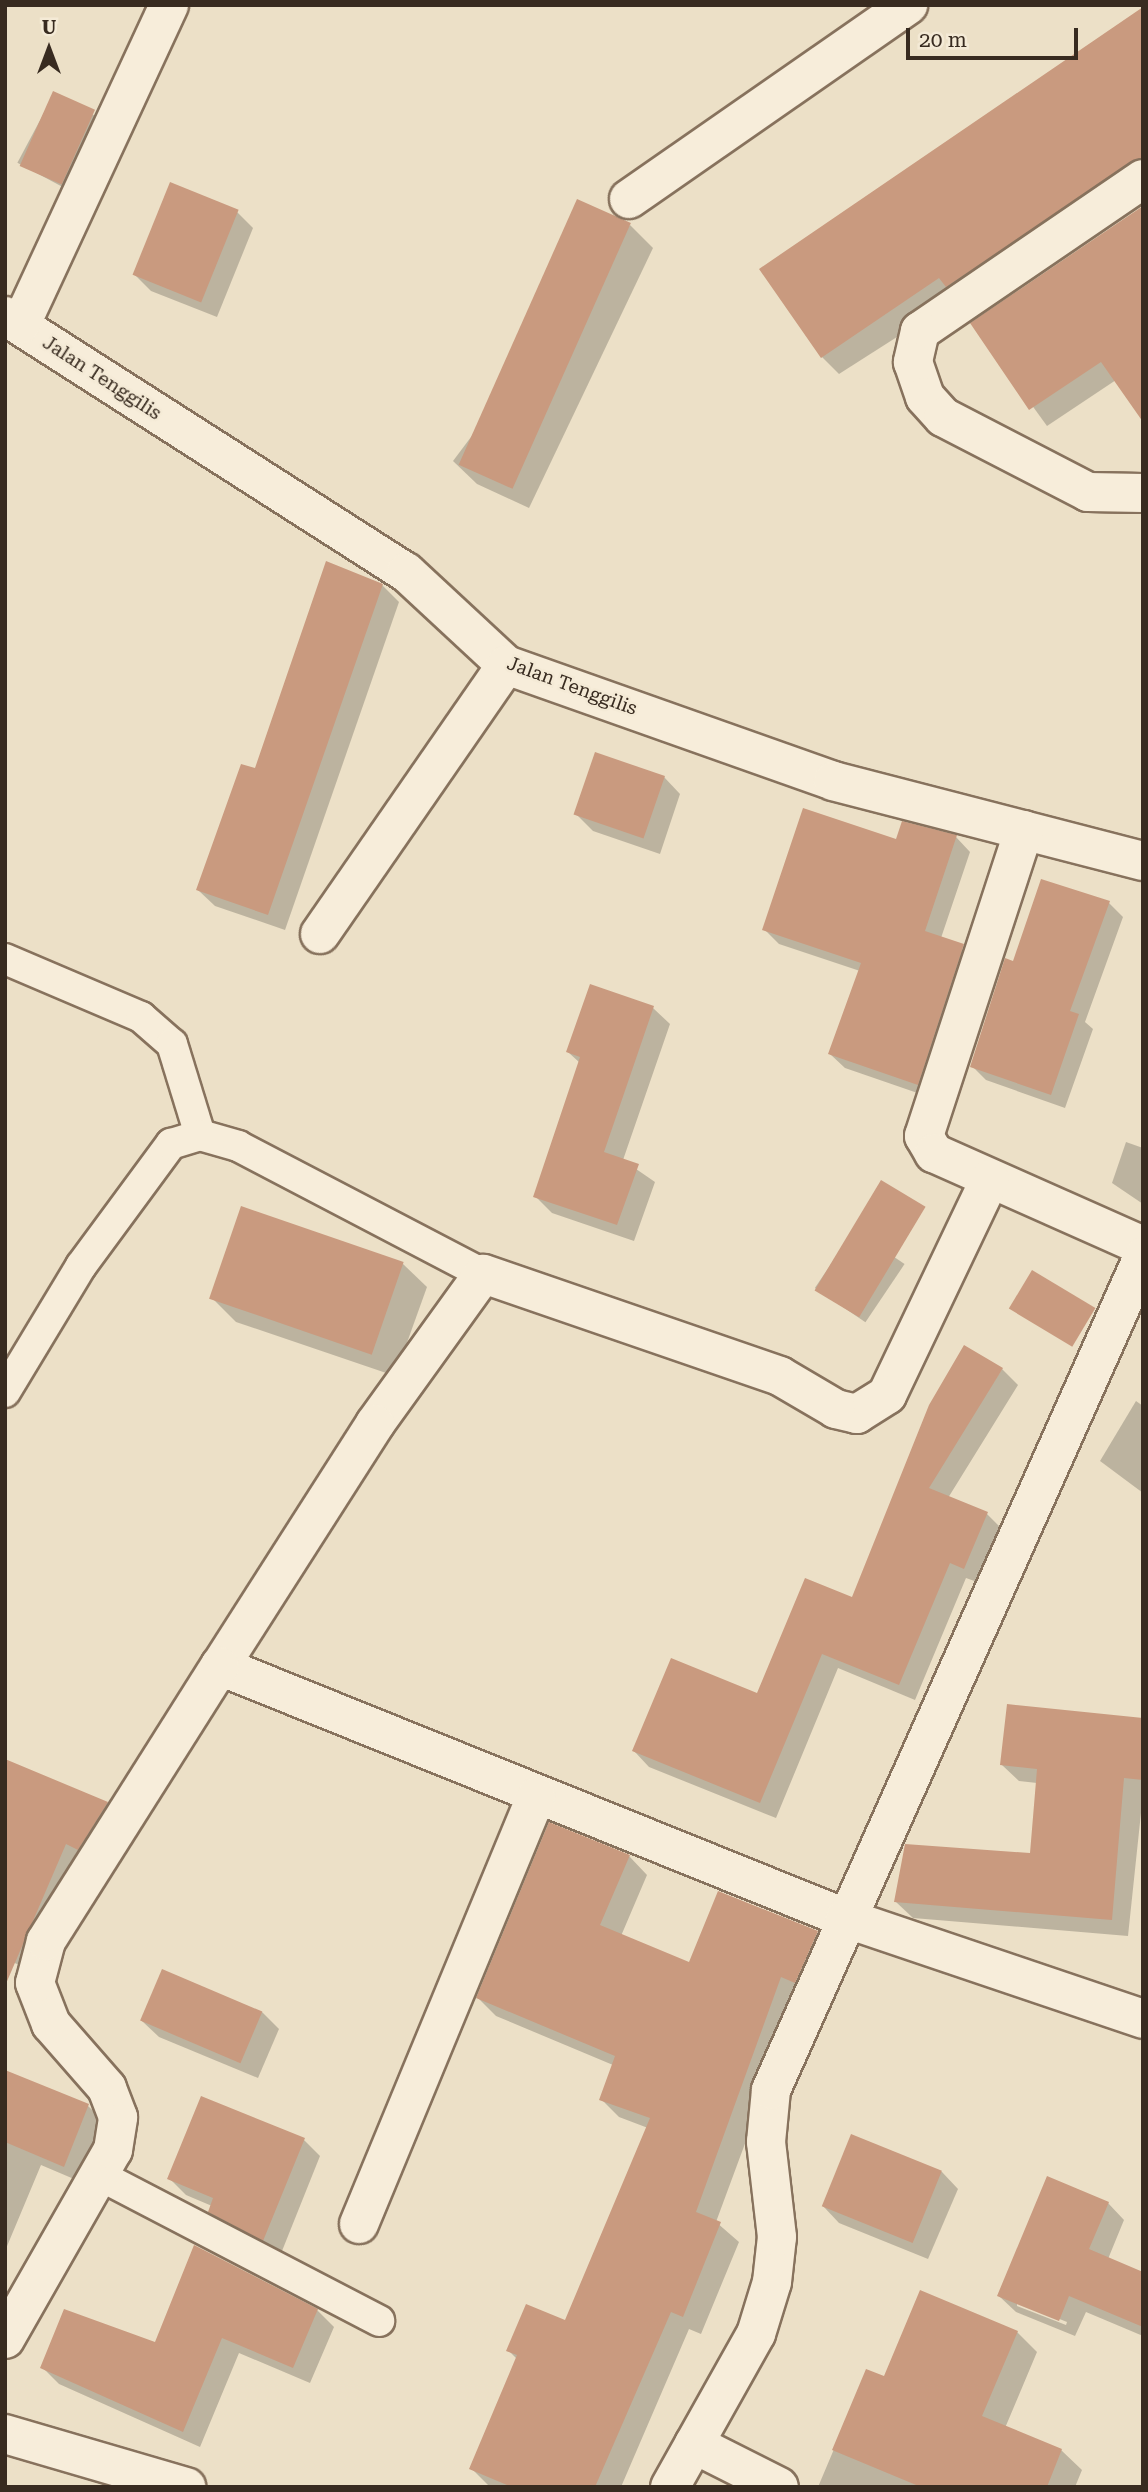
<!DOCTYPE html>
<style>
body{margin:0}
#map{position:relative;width:1148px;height:2492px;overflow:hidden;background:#ece0c7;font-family:"Roboto Serif",serif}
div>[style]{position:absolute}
.shadow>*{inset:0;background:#0003;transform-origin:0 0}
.building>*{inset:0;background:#c99a7f;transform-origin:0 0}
.roads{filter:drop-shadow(2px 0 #87725d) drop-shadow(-2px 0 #87725d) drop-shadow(0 2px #87725d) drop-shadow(0 -2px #87725d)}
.service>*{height:30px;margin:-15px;padding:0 15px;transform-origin:15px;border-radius:15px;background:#f7edda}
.minor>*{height:38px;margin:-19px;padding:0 19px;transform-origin:19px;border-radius:19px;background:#f7edda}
span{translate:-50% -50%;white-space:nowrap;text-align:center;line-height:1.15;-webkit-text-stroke:5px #f4ead6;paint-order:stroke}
.street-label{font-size:19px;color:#382b20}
.frame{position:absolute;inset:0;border:7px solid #382b20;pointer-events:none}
.north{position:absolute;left:14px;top:14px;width:70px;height:70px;-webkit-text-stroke:5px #f4ead6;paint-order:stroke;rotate:0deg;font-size:19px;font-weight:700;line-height:28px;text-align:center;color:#382b20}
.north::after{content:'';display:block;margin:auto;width:24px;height:32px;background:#382b20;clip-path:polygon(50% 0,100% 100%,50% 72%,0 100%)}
.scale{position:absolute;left:906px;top:28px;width:172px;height:32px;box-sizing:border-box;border:4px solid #382b20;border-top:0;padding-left:9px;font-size:21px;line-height:24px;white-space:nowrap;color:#382b20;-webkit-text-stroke:5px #f4ead6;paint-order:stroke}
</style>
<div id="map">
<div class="shadow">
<i style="clip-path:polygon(1143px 9px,1143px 180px,839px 374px,822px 357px)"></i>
<i style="left:54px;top:94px;width:55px;height:78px;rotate:28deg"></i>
<i style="clip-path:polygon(1143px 208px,1116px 380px,1047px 426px,973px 324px)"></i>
<i style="clip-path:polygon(237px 212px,253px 228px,217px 317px,151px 291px,134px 274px)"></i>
<i style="clip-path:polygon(630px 225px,653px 248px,529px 508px,477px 484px,453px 461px)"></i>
<i style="clip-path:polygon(382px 585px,399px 602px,285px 930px,215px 906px,198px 890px,256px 771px)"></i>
<i style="clip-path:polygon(664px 777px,680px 794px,660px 854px,593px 831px,576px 814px)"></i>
<i style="clip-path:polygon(956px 837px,970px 852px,941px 938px,977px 960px,932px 1098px,845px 1068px,830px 1054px,860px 971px,779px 944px,764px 929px,897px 842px)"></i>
<i style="clip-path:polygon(1109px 903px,1123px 917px,1085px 1022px,1093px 1029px,1065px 1108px,986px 1080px,972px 1066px,1014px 963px)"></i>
<i style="clip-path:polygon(653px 1008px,670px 1024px,623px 1160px,655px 1182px,634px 1241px,552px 1213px,535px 1196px,580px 1063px,568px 1052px)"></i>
<i style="clip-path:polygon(1126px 1142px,1143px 1148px,1143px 1204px,1112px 1183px)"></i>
<i style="left:854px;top:1230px;width:61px;height:70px;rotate:34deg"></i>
<i style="clip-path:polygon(403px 1264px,427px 1287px,395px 1376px,236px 1322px,212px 1298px)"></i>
<i style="clip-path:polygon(1002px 1369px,1018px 1385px,948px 1498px,987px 1514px,1003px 1530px,980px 1583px,966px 1578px,915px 1700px,838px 1668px,776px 1818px,649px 1767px,634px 1751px,758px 1695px,853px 1599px)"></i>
<i style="clip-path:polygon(1136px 1401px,1143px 1406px,1143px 1493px,1100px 1461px)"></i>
<i style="clip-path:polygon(1143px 1720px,1143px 1794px,1128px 1936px,913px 1918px,896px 1902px,1032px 1855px,1037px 1783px,1019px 1781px,1002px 1765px)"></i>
<i style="clip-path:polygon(5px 1761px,107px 1803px,129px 1824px,41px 1974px,5px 1959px)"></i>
<i style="clip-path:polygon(629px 1856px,647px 1875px,621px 1936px,690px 1964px,817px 1932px,835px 1951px,800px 1995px,716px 2222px,739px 2242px,701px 2334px,689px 2329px,621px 2487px,490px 2487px,471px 2468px,517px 2359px,508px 2350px,566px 2323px,648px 2128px,619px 2117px,601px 2099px,613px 2065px,496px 2016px,478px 1998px)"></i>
<i style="clip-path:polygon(262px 2012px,279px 2029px,258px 2078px,159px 2037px,142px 2021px)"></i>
<i style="clip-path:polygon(5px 2072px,88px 2106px,105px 2122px,81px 2182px,41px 2165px,5px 2251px)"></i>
<i style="clip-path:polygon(852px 2136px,942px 2172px,958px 2189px,928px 2259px,839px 2223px,823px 2206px)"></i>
<i style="clip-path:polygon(304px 2140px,320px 2156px,280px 2256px,227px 2228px,210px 2212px,212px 2206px,186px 2195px,169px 2178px)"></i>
<i style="clip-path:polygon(evenodd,1108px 2203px,1124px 2220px,1108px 2259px,1143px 2273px,1143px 2336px,1086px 2312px,1075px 2336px,1016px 2312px,999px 2296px,1108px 2203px,1017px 2302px,1067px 2322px,1066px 2325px,1017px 2306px,1017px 2302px)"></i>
<i style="clip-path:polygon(317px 2310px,334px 2327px,310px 2383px,239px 2353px,200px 2447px,59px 2384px,42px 2367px)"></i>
<i style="clip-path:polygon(1017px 2332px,1037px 2352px,1005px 2428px,1061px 2450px,1082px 2470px,1075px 2487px,818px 2487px,867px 2371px,885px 2378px)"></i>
</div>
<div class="building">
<i style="clip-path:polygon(1143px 7px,1143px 157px,946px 287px,939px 278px,821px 358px,759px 269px)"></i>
<i style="left:53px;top:91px;width:46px;height:82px;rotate:24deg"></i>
<i style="left:170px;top:182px;width:74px;height:100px;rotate:22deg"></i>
<i style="left:577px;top:199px;width:59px;height:291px;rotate:24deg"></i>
<i style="clip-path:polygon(1143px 206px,1143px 422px,1101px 362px,1029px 410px,970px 323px)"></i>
<i style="clip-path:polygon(326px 561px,383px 584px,268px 915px,196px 890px,241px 764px,255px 768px)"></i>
<i style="left:595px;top:752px;width:74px;height:66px;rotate:19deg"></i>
<i style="clip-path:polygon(803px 808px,896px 839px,902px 821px,957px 835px,925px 931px,964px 944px,918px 1085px,828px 1054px,861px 963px,762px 930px)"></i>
<i style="clip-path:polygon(1041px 879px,1110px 901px,1070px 1011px,1079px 1014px,1051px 1095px,970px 1067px,1005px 958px,1013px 961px)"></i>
<i style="clip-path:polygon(590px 984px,654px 1006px,604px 1152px,639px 1164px,617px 1225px,533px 1197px,580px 1057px,566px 1052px)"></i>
<i style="left:881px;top:1180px;width:52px;height:129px;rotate:31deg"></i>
<i style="left:241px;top:1206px;width:172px;height:98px;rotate:19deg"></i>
<i style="left:1032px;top:1270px;width:74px;height:45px;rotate:31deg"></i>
<i style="clip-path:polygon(964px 1345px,1003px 1368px,929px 1488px,988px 1512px,964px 1569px,950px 1563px,899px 1685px,822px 1654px,760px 1803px,632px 1751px,671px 1658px,757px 1693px,805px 1578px,852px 1597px,929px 1405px)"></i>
<i style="clip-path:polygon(1007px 1704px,1143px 1718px,1143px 1780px,1124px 1778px,1112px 1920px,894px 1902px,905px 1844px,1030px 1853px,1037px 1769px,1000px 1765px)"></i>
<i style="clip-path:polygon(5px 1759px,108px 1802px,78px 1850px,66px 1844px,5px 1986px)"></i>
<i style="clip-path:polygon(549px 1822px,630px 1855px,600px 1925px,689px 1962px,718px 1891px,818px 1931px,795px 1983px,781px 1977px,696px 2212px,721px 2222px,683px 2317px,671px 2312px,595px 2487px,512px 2487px,469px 2469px,517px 2355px,506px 2351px,526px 2304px,565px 2320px,650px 2118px,599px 2100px,615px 2056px,476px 1998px)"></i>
<i style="left:162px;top:1969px;width:109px;height:56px;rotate:23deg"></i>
<i style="clip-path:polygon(5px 2070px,89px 2104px,64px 2167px,5px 2142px)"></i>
<i style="clip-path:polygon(201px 2096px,305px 2138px,263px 2241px,208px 2212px,213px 2198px,167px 2179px)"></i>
<i style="left:851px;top:2134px;width:98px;height:78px;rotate:22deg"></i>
<i style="clip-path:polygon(1047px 2176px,1109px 2202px,1089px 2249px,1143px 2272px,1143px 2327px,1069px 2296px,1059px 2321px,997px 2296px)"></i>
<i style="clip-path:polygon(194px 2245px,318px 2309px,293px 2368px,222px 2338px,183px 2432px,40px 2368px,64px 2309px,155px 2342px)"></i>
<i style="clip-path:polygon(920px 2290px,1018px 2331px,982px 2416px,1062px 2449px,1047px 2487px,921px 2487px,832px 2450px,866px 2369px,884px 2376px)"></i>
</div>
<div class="roads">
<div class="service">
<i style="left:5px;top:959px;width:148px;rotate:23.1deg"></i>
<i style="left:141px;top:1017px;width:41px;rotate:41.1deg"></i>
<i style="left:172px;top:1044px;width:95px;rotate:72.9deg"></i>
<i style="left:5px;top:1392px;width:147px;rotate:-58.9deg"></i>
<i style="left:81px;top:1266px;width:152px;rotate:-53.6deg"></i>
<i style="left:171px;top:1144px;width:30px;rotate:-17deg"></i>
<i style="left:200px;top:1135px;width:40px;rotate:16deg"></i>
<i style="left:238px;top:1146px;width:276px;rotate:27.6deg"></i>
<i style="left:99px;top:2175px;width:316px;rotate:27.5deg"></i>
</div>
<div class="minor">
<i style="left:1143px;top:179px;width:270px;rotate:145.7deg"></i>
<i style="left:920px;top:331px;width:32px;rotate:103deg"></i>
<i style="left:913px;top:362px;width:37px;rotate:71deg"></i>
<i style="left:925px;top:397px;width:27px;rotate:48deg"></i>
<i style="left:943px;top:417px;width:163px;rotate:27.3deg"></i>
<i style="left:1088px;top:492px;width:55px;rotate:1deg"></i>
<i style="left:629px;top:199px;width:340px;rotate:-34.8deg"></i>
<i style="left:5px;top:316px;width:476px;rotate:32.6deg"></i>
<i style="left:406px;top:572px;width:137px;rotate:42.9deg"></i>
<i style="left:506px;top:665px;width:347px;rotate:19.5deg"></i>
<i style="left:833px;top:781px;width:320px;rotate:14.5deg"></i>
<i style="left:21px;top:324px;width:352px;rotate:-65.1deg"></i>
<i style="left:1024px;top:830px;width:322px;rotate:108.1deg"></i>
<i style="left:924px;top:1136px;width:20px;rotate:60deg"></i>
<i style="left:934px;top:1153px;width:229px;rotate:24deg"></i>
<i style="left:320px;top:934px;width:327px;rotate:-55.3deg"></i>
<i style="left:990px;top:1179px;width:239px;rotate:115.5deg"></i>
<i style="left:887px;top:1395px;width:36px;rotate:148deg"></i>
<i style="left:857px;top:1414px;width:22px;rotate:-167deg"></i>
<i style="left:836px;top:1409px;width:65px;rotate:-149.5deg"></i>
<i style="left:780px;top:1376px;width:314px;rotate:-161deg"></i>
<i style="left:483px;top:1274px;width:185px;rotate:125.8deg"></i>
<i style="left:375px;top:1424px;width:287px;rotate:122.6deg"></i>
<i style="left:220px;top:1666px;width:674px;rotate:21.96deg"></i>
<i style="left:845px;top:1918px;width:315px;rotate:18.7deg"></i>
<i style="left:359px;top:2224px;width:463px;rotate:-67.5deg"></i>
<i style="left:5px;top:2339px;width:218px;rotate:-60.3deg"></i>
<i style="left:113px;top:2150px;width:33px;rotate:-81deg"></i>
<i style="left:118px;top:2117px;width:31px;rotate:-111deg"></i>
<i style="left:107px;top:2088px;width:85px;rotate:-131.2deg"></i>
<i style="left:51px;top:2024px;width:44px;rotate:-111.3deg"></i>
<i style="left:35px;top:1983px;width:43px;rotate:-75.3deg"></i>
<i style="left:46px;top:1941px;width:325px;rotate:-57.7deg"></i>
<i style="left:5px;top:2434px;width:189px;rotate:16.3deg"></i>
<i style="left:694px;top:2444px;width:95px;rotate:26.8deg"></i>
<i style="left:670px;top:2487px;width:176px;rotate:-60.7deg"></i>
<i style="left:756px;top:2334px;width:54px;rotate:-72.9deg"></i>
<i style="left:772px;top:2282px;width:45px;rotate:-83.7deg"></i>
<i style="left:777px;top:2237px;width:96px;rotate:-96.6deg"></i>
<i style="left:766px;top:2142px;width:52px;rotate:-84.5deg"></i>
<i style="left:771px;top:2090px;width:912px;rotate:-65.94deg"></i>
</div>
</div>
<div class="street-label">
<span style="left:102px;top:378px;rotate:33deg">Jalan Tenggilis</span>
<span style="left:572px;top:686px;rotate:20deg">Jalan Tenggilis</span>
</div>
<div class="frame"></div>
<div class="north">U</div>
<div class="scale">20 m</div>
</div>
